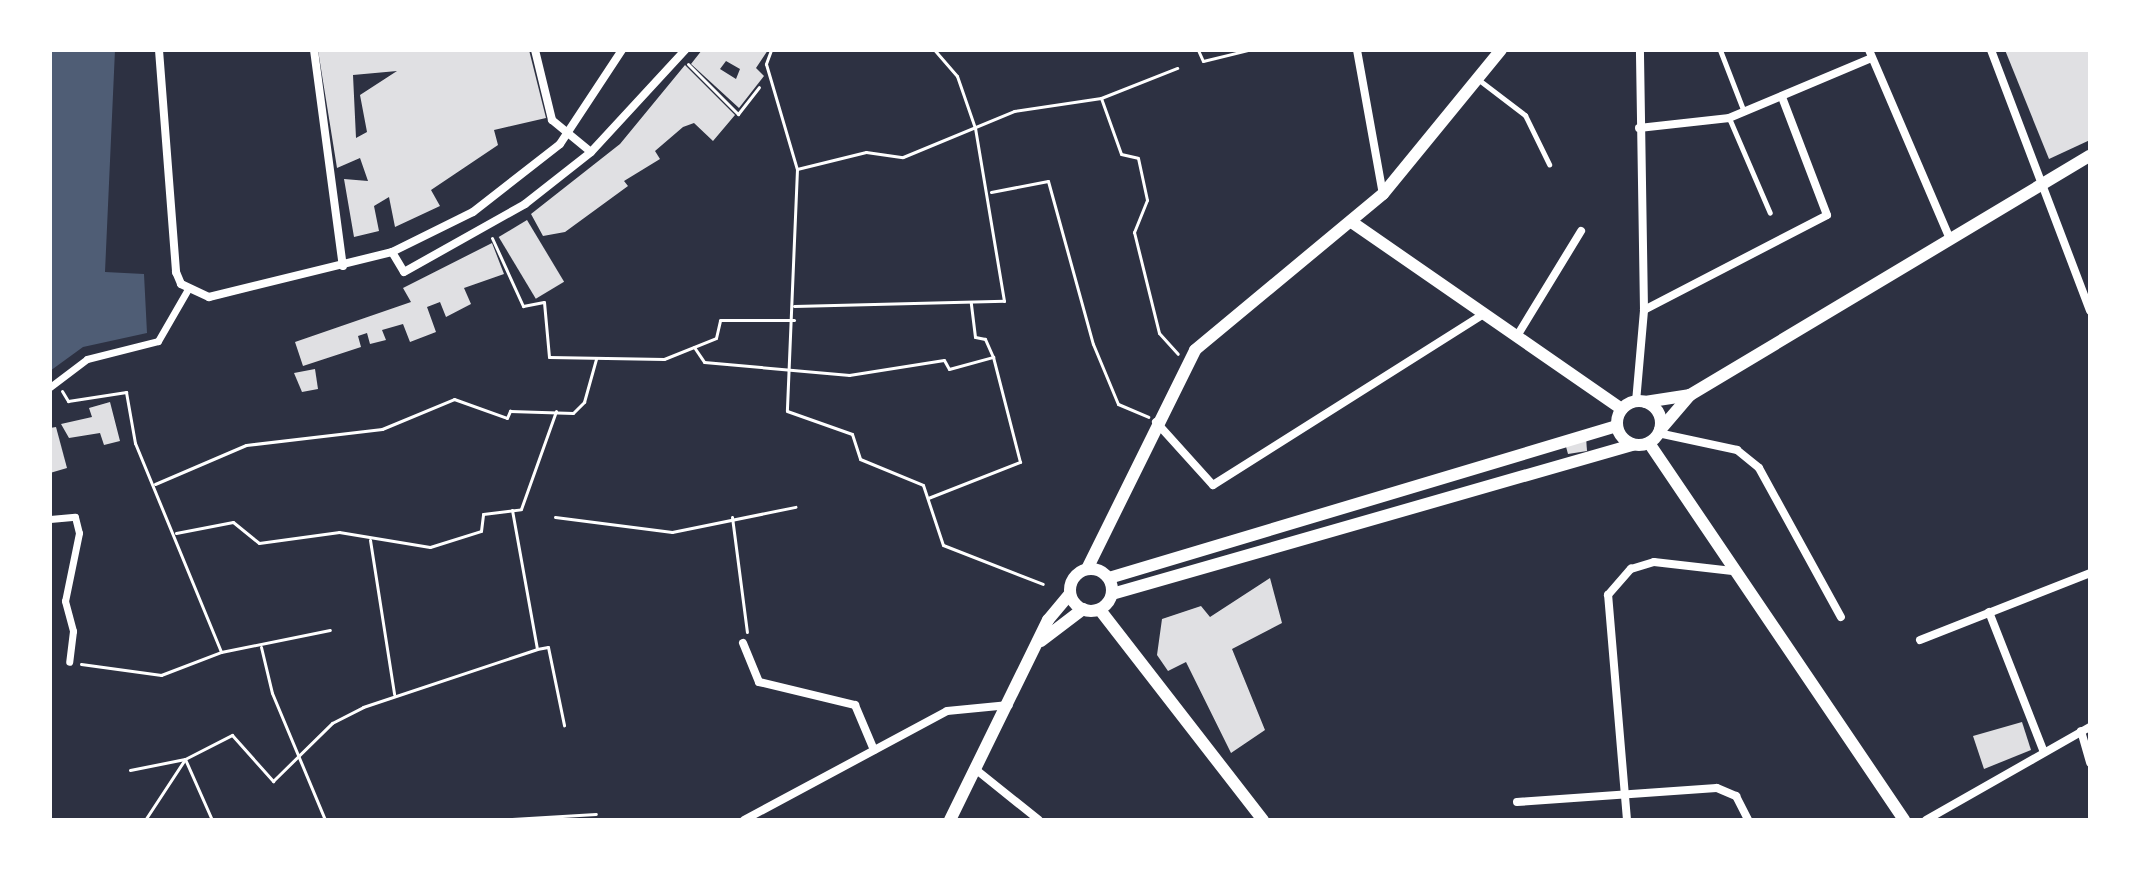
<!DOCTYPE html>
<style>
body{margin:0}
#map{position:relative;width:2140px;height:870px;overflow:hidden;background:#2d3142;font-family:Helvetica,sans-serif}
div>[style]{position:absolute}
.water>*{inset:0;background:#4f5d75}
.building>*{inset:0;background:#e0e0e3;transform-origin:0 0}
.path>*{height:3px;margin:-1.5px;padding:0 1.5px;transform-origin:1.5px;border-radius:1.5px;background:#fff}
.service>*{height:5px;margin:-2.5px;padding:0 2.5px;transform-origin:2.5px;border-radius:2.5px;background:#fff}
.pedestrian>*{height:7px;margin:-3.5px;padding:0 3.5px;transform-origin:3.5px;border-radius:3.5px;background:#fff}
.minor>*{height:8px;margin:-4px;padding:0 4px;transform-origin:4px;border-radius:4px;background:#fff}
.tertiary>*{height:12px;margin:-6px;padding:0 6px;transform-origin:6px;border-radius:6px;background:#fff}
.tertiary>.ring{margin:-6px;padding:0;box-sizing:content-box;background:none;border:12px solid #fff;border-radius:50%}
span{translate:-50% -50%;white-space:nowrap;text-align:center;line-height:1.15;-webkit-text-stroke:6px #fff;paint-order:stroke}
.frame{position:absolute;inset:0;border:52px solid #fff;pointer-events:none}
</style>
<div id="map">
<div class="water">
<i style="clip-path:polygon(50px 50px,115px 50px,105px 272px,144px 274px,147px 333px,83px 347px,50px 371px)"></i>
</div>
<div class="building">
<i style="clip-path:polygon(evenodd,318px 50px,529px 50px,546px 118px,494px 130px,498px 145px,431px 190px,440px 206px,395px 227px,389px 197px,374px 206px,379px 231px,354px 237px,344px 179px,368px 181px,360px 158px,337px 168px,318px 50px,397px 71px,360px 95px,367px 132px,356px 138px,353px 75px,397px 71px)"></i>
<i style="clip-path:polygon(evenodd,702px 50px,768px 50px,756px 68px,764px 76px,739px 108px,691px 64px,702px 50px,726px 61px,740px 69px,736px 79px,720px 69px,726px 61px)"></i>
<i style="clip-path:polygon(2005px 50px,2090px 50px,2090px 140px,2049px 159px)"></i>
<i style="clip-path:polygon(685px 65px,735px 115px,713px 141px,694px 123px,683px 127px,655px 151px,660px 159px,624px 181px,628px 186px,565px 232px,543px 236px,531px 214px,620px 144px)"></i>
<i style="left:527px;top:220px;width:72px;height:33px;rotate:59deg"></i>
<i style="clip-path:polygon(492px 243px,504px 274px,464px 288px,471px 304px,446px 317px,440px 302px,427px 307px,436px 332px,410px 342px,403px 324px,382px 330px,386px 340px,370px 344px,367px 333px,358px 336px,361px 347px,303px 366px,295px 342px,411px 302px,403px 288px)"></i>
<i style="clip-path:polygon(315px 369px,318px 389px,302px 392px,294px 373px)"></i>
<i style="clip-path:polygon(110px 402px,120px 441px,104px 445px,100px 433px,69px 438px,61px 424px,92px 417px,89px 408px)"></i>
<i style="clip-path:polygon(56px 427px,67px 468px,50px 473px,50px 428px)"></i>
<i style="clip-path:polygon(1586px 437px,1587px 451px,1568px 454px,1565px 443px)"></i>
<i style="clip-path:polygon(1270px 578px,1282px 623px,1232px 649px,1265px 730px,1231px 753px,1186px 662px,1168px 671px,1157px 655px,1162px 619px,1201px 606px,1210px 617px)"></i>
<i style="clip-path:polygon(2022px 722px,2031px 750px,1984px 769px,1973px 736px)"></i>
</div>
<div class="path">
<i style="left:771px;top:50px;width:15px;rotate:110deg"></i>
<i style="left:766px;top:64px;width:109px;rotate:73.6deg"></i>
<i style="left:797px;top:169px;width:242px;rotate:92.4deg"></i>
<i style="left:787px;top:411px;width:69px;rotate:19.5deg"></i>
<i style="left:852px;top:434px;width:26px;rotate:72deg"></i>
<i style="left:860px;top:459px;width:68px;rotate:22.4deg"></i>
<i style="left:923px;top:485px;width:63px;rotate:71.6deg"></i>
<i style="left:943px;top:545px;width:107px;rotate:21.3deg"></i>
<i style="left:1198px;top:50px;width:12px;rotate:66deg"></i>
<i style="left:1203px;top:61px;width:46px;rotate:-13.7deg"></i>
<i style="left:688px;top:64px;width:71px;rotate:45deg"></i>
<i style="left:738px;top:114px;width:34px;rotate:-52deg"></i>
<i style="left:1101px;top:98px;width:59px;rotate:70.3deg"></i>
<i style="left:1121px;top:154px;width:17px;rotate:13deg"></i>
<i style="left:1138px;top:158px;width:43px;rotate:77.9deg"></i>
<i style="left:1147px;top:200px;width:35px;rotate:112deg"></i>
<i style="left:1134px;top:232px;width:104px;rotate:76.1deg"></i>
<i style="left:1159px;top:333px;width:28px;rotate:48deg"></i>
<i style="left:797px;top:169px;width:71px;rotate:-13.8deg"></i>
<i style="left:866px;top:152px;width:37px;rotate:8deg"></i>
<i style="left:903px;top:157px;width:120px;rotate:-22.5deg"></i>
<i style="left:1014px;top:111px;width:88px;rotate:-8.5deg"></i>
<i style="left:1101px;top:98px;width:82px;rotate:-21.5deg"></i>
<i style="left:991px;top:192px;width:58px;rotate:-10.9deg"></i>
<i style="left:1048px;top:181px;width:169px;rotate:74.6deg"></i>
<i style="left:1093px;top:344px;width:65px;rotate:67.4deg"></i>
<i style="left:1118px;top:404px;width:33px;rotate:23deg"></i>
<i style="left:492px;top:238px;width:75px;rotate:65.5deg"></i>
<i style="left:523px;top:306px;width:21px;rotate:-11deg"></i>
<i style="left:544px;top:302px;width:55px;rotate:84.8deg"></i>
<i style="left:549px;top:357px;width:115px;rotate:1deg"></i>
<i style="left:664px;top:359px;width:56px;rotate:-22deg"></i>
<i style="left:716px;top:338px;width:18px;rotate:-77deg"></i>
<i style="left:720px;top:320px;width:74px"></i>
<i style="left:794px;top:306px;width:210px;rotate:-1.4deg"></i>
<i style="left:1004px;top:301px;width:175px;rotate:-99.5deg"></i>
<i style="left:975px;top:128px;width:55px;rotate:-109.1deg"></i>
<i style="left:957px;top:76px;width:35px;rotate:-131deg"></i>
<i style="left:694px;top:347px;width:18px;rotate:56deg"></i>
<i style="left:704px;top:362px;width:146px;rotate:5.1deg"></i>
<i style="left:849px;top:375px;width:96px;rotate:-9deg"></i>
<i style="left:944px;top:360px;width:10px;rotate:61deg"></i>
<i style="left:949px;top:369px;width:46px;rotate:-15.3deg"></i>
<i style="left:62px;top:391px;width:12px;rotate:59deg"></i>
<i style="left:68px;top:401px;width:59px;rotate:-8.8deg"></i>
<i style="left:126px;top:392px;width:52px;rotate:80deg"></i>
<i style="left:135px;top:443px;width:226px;rotate:67.6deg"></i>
<i style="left:155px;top:484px;width:99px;rotate:-23.2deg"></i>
<i style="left:246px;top:445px;width:137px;rotate:-6.7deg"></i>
<i style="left:382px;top:429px;width:78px;rotate:-22.6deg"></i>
<i style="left:454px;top:399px;width:56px;rotate:19.7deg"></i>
<i style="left:507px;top:418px;width:8px;rotate:-67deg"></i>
<i style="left:510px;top:411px;width:63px;rotate:1.8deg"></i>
<i style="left:573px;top:413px;width:16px;rotate:-45deg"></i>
<i style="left:584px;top:402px;width:45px;rotate:-74.4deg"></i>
<i style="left:928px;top:498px;width:99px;rotate:-21.4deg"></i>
<i style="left:1020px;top:462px;width:108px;rotate:-104.4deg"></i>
<i style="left:993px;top:357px;width:20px;rotate:-114deg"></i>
<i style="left:985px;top:339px;width:10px;rotate:-169deg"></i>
<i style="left:975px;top:337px;width:35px;rotate:-97deg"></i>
<i style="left:512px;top:510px;width:141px;rotate:79.8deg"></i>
<i style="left:537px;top:649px;width:11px;rotate:-10deg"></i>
<i style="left:548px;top:647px;width:80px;rotate:78.4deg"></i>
<i style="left:555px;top:517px;width:118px;rotate:7.3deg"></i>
<i style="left:672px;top:532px;width:126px;rotate:-11.5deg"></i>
<i style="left:732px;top:517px;width:116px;rotate:82.6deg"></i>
<i style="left:176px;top:533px;width:58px;rotate:-10.9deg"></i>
<i style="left:233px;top:522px;width:33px;rotate:39deg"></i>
<i style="left:259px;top:543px;width:81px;rotate:-7.8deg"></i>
<i style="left:339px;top:532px;width:92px;rotate:9.4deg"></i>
<i style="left:430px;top:547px;width:53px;rotate:-17.4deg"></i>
<i style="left:481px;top:531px;width:17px;rotate:-83deg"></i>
<i style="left:483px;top:514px;width:38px;rotate:-7deg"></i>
<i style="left:521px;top:509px;width:104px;rotate:-70.3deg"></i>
<i style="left:370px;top:540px;width:156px;rotate:81.1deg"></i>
<i style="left:261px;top:647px;width:47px;rotate:76.6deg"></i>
<i style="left:272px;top:693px;width:138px;rotate:67.3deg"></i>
<i style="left:81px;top:664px;width:81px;rotate:7.8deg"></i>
<i style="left:161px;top:675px;width:64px;rotate:-21deg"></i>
<i style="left:221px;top:652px;width:111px;rotate:-11.4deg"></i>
<i style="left:130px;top:770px;width:56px;rotate:-11.3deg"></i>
<i style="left:185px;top:759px;width:53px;rotate:-27.1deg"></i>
<i style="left:232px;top:735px;width:62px;rotate:48.3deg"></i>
<i style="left:273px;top:781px;width:83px;rotate:-44.5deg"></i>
<i style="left:332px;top:723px;width:35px;rotate:-27deg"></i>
<i style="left:363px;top:707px;width:183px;rotate:-18.4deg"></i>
<i style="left:145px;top:820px;width:73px;rotate:-56.7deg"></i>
<i style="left:185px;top:759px;width:67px;rotate:66.1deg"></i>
<i style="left:495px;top:820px;width:101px;rotate:-3.4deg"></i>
</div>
<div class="service">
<i style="left:1720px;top:50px;width:66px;rotate:68.8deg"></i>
<i style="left:1479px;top:80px;width:58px;rotate:37.3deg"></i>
<i style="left:1525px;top:115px;width:55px;rotate:63.9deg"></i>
<i style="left:1729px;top:118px;width:103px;rotate:66.7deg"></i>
</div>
<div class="pedestrian">
<i style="left:50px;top:387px;width:46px;rotate:-37.1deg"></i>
<i style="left:87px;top:359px;width:73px;rotate:-14.2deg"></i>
<i style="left:158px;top:341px;width:60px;rotate:-60deg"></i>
<i style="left:50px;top:519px;width:25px;rotate:-5deg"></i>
<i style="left:75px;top:517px;width:16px;rotate:76deg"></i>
<i style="left:79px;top:533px;width:69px;rotate:101.6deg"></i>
<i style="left:65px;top:601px;width:31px;rotate:75deg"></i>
<i style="left:73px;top:631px;width:31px;rotate:97deg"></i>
</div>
<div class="minor">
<i style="left:159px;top:50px;width:223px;rotate:85.6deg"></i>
<i style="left:176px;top:272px;width:13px;rotate:67deg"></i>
<i style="left:181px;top:284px;width:31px;rotate:25deg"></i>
<i style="left:209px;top:297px;width:188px;rotate:-13.8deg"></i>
<i style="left:392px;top:252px;width:90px;rotate:-26.3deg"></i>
<i style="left:473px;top:212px;width:110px;rotate:-38deg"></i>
<i style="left:560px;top:144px;width:113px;rotate:-56.6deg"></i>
<i style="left:314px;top:50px;width:218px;rotate:82.4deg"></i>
<i style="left:535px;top:50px;width:72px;rotate:76.3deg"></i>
<i style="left:552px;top:120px;width:50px;rotate:39.4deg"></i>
<i style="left:1357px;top:50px;width:146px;rotate:79.8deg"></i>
<i style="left:1869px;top:50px;width:203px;rotate:66.8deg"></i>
<i style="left:1991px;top:50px;width:279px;rotate:69.2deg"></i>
<i style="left:1639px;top:128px;width:91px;rotate:-6.3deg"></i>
<i style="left:1729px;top:118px;width:155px;rotate:-22.8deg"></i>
<i style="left:392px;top:252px;width:23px;rotate:59deg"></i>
<i style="left:404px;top:272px;width:139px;rotate:-29.3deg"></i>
<i style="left:525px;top:204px;width:84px;rotate:-38.2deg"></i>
<i style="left:591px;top:152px;width:139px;rotate:-47.3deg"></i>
<i style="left:1644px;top:310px;width:206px;rotate:-27.4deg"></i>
<i style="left:1827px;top:215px;width:126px;rotate:-110.9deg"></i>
<i style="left:1517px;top:336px;width:123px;rotate:-58.6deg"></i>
<i style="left:1636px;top:402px;width:92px;rotate:-85deg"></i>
<i style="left:1644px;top:310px;width:260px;rotate:-90.9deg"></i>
<i style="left:1156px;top:422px;width:85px;rotate:47.9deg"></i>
<i style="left:1213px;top:485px;width:320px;rotate:-32.3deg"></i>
<i style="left:1658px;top:433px;width:81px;rotate:12.1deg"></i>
<i style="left:1737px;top:450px;width:28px;rotate:39deg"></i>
<i style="left:1759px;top:468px;width:170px;rotate:61.2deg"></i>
<i style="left:1989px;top:612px;width:148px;rotate:68.6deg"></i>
<i style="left:1920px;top:640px;width:183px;rotate:-21.5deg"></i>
<i style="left:743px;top:643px;width:42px;rotate:67.7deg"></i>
<i style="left:759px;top:682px;width:99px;rotate:13.5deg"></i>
<i style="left:855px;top:705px;width:49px;rotate:67.1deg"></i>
<i style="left:2081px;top:731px;width:33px;rotate:74deg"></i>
<i style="left:974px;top:768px;width:83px;rotate:38.7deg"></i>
<i style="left:1517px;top:802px;width:200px;rotate:-4deg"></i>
<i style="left:1717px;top:788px;width:21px;rotate:23deg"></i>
<i style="left:1736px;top:796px;width:27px;rotate:63deg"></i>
<i style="left:744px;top:820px;width:230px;rotate:-28.2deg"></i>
<i style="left:947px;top:711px;width:62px;rotate:-5.5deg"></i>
<i style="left:1627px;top:820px;width:226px;rotate:-94.8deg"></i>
<i style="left:1608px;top:595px;width:35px;rotate:-49deg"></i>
<i style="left:1631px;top:569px;width:24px;rotate:-17deg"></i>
<i style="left:1654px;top:562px;width:79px;rotate:6.6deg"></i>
<i style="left:1926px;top:820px;width:189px;rotate:-29.6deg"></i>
</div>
<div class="tertiary">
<i style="left:1353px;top:223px;width:327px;rotate:34.7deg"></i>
<i class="ring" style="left:1617px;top:401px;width:32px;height:32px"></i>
<i style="left:1645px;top:402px;width:46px;rotate:-8.8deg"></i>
<i style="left:1660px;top:430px;width:46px;rotate:-49.4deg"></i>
<i style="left:1690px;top:395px;width:466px;rotate:-30.9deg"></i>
<i style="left:1649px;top:443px;width:455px;rotate:55.9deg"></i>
<i class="ring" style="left:1070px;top:569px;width:30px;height:30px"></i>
<i style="left:1087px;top:569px;width:244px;rotate:-63.7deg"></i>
<i style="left:1195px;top:350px;width:244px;rotate:-39.7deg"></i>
<i style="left:1383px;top:194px;width:186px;rotate:-50.7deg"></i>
<i style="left:1109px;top:578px;width:530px;rotate:-16.66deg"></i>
<i style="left:1112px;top:594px;width:541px;rotate:-15.99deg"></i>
<i style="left:1100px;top:610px;width:266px;rotate:52.2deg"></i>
<i style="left:1041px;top:641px;width:53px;rotate:-37.3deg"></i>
<i style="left:950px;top:820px;width:223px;rotate:-63.9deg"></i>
<i style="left:1048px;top:620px;width:34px;rotate:-50deg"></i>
</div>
<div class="frame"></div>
</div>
